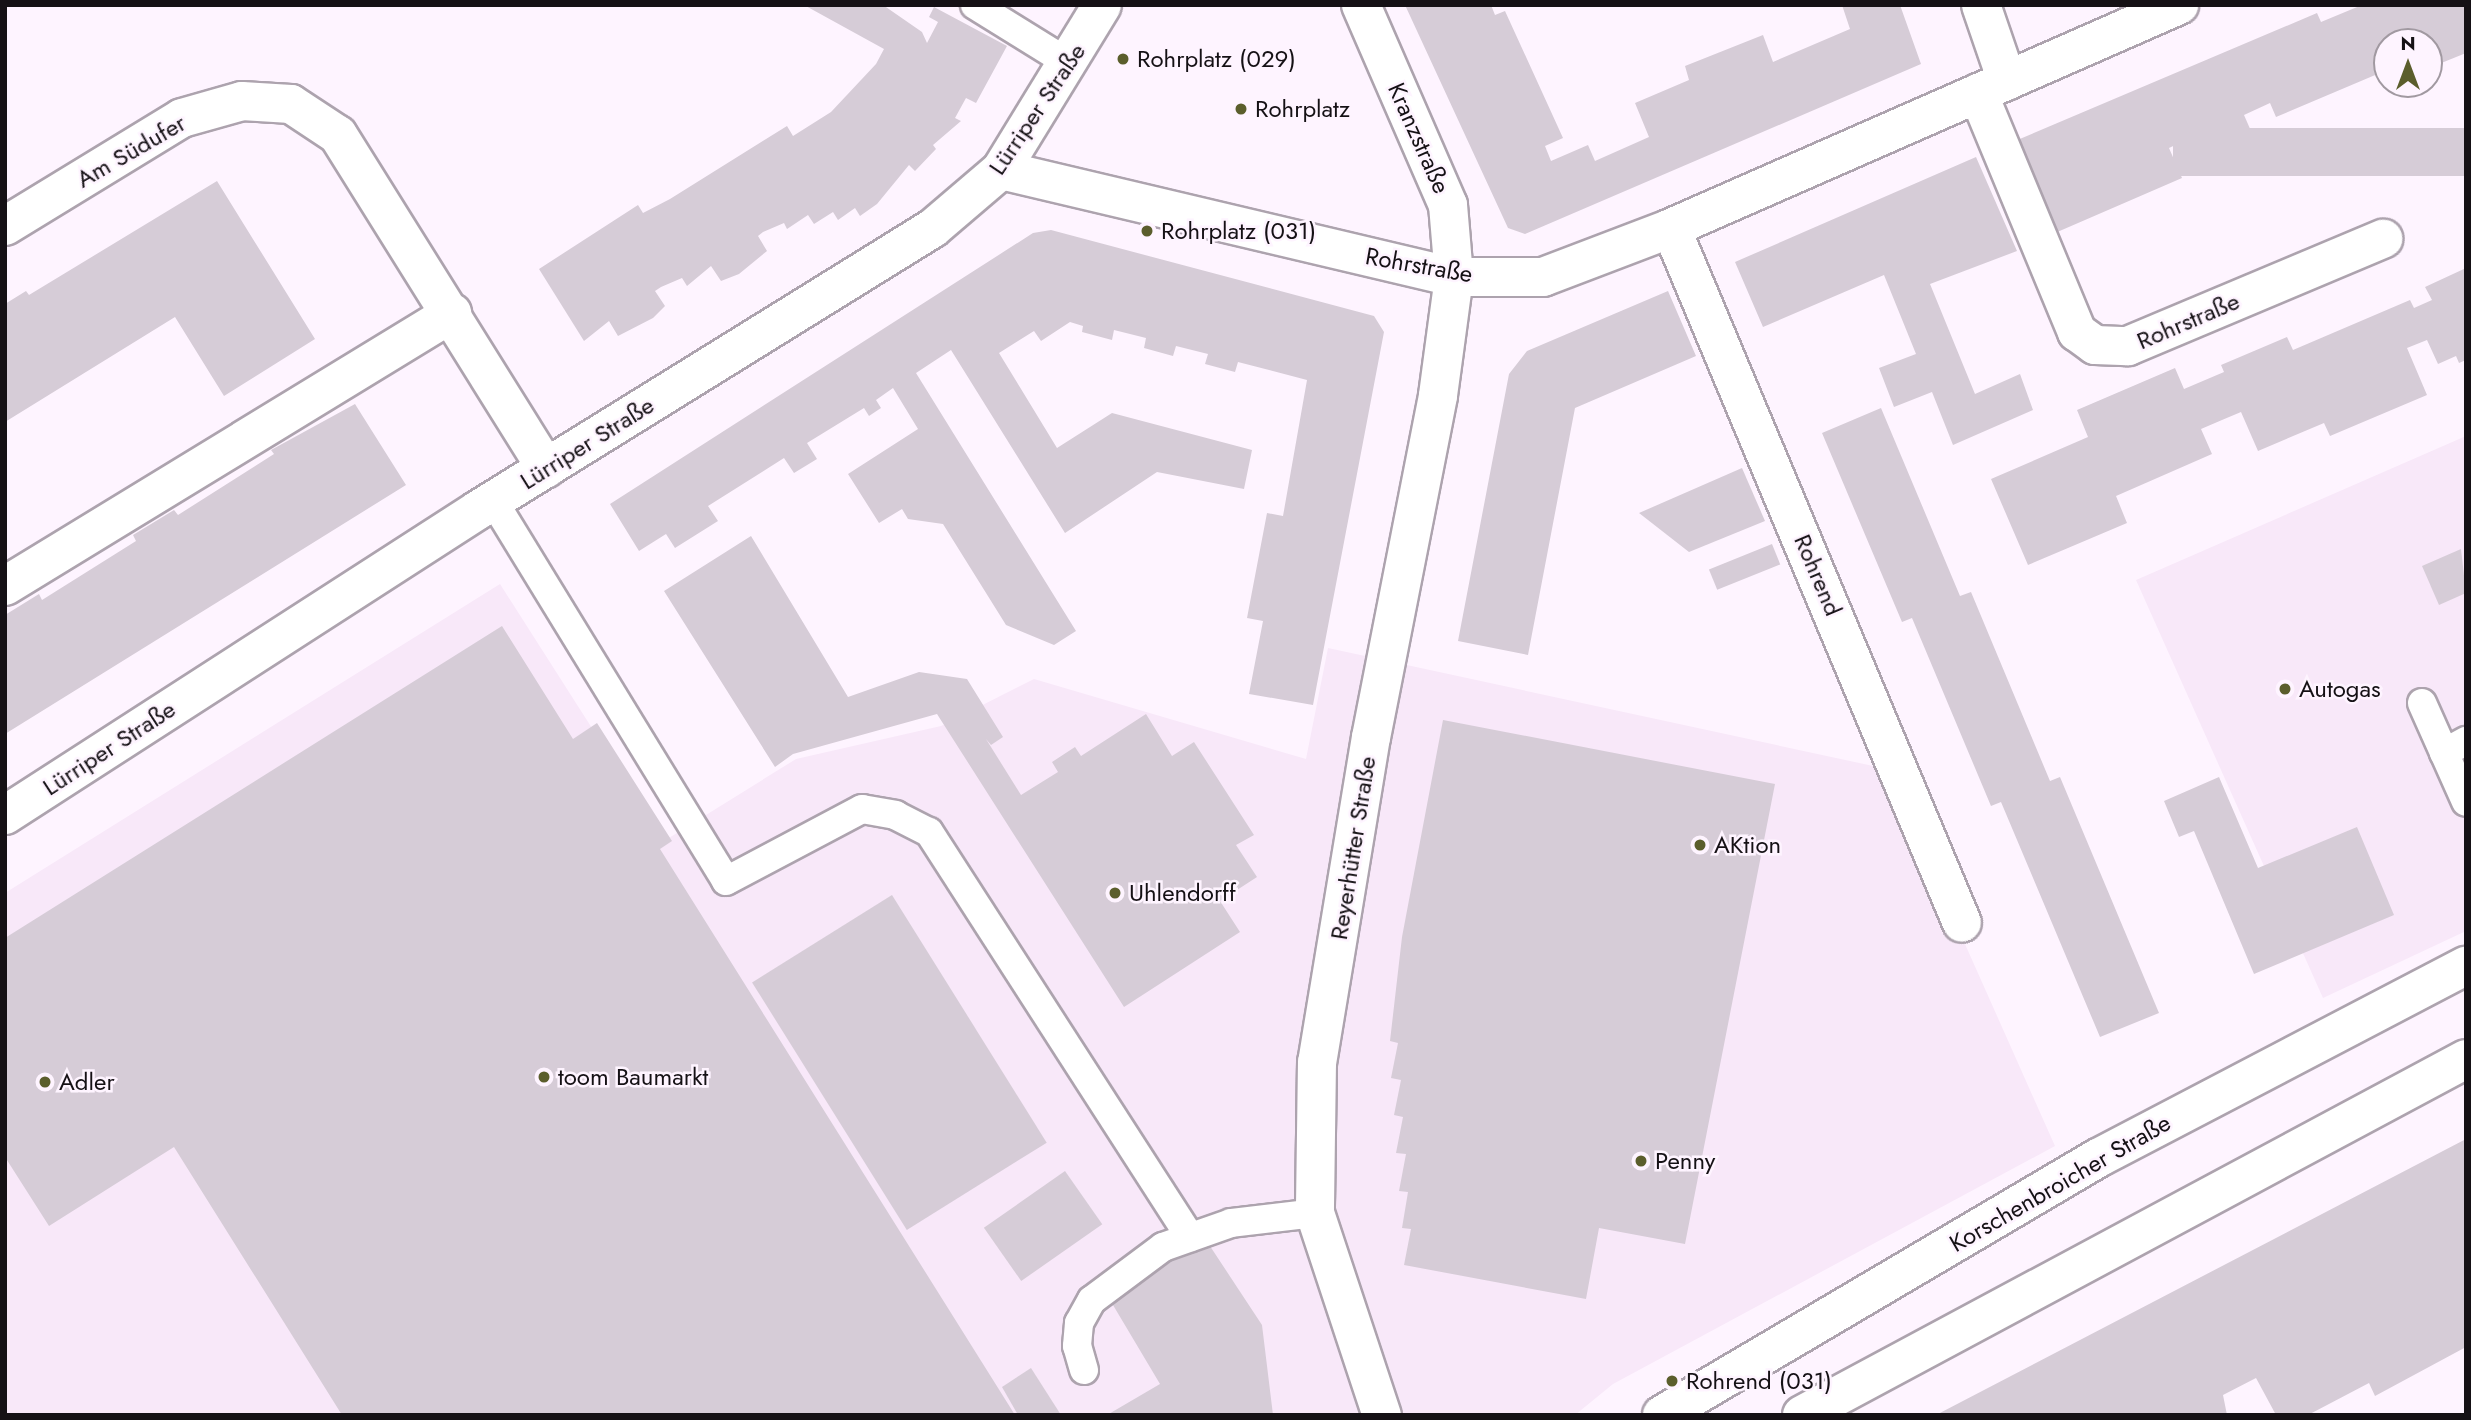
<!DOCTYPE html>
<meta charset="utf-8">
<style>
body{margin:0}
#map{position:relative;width:2471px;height:1420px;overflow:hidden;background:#fef4ff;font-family:Jost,sans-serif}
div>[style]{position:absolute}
.built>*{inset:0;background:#f8e8f9}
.building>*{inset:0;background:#d6ccd7;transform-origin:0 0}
.roads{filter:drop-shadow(2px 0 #ada3ae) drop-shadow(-2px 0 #ada3ae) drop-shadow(0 2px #ada3ae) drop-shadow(0 -2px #ada3ae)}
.service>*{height:28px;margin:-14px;padding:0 14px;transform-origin:14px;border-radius:14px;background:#fff}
.minor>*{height:38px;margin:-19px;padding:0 19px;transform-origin:19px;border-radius:19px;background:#fff}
.tertiary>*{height:38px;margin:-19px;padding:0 19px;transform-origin:19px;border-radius:19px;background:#fff}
.primary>*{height:38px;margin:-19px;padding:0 19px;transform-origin:19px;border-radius:19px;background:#fff}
.dots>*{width:19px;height:19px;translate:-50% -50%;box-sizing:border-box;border:4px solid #fef4ff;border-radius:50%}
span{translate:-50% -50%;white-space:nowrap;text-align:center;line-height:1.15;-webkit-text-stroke:5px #fef4ff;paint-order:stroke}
.poi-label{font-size:24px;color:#151115}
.left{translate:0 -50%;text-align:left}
.street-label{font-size:24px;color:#151115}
.frame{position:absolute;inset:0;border:7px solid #151115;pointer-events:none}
.north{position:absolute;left:2373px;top:28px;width:70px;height:70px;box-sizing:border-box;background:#fef4ff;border:2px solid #a199a1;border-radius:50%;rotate:0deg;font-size:19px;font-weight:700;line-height:28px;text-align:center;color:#151115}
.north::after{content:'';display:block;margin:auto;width:24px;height:32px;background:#5b5e2c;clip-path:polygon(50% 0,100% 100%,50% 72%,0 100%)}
</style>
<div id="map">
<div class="built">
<i style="clip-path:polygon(2466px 436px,2466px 931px,2323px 998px,2136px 580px)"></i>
<i style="clip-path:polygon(500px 584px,664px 841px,796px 759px,941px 726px,1034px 679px,1306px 759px,1328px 648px,1887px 769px,2055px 1146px,1613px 1384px,1575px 1415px,5px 1415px,5px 893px)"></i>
</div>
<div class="building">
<i style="clip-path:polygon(804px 5px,883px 5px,922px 32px,927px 43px,938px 22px,929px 17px,934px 7px,1007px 46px,976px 103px,966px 98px,955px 118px,961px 121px,933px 145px,936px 149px,915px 171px,909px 165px,877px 204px,860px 216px,855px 208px,838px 220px,833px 212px,814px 224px,808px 215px,787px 229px,784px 223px,763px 232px,758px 236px,767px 251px,739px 274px,721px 281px,711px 266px,687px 286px,682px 278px,661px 287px,655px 291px,665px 306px,653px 318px,618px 336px,609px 321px,584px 341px,539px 269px,638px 205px,643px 213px,670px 199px,787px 126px,793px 136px,831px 112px,876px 64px,884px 49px)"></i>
<i style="clip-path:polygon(1405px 5px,1491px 5px,1495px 15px,1505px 11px,1563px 138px,1545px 146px,1551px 161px,1588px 145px,1595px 161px,1649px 137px,1635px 103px,1689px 80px,1685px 66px,1763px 35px,1773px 62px,1850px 29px,1842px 5px,1900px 5px,1921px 64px,1525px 234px,1508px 228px)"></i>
<i style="clip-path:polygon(2362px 5px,2466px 5px,2466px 53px,2429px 68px,2429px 42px,2387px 42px,2387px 70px,2276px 117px,2270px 103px,2244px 115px,2251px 131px,2196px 156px,2188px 139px,2169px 148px,2182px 178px,2055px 233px,2015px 141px,2317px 13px,2321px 22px)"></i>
<i style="left:2466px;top:128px;width:48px;height:293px;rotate:90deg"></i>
<i style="clip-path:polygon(1976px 157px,2017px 251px,1930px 284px,1975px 394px,2020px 374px,2033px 410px,1953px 445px,1932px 392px,1894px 407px,1879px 368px,1916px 354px,1884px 275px,1763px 327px,1735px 262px)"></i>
<i style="clip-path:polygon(217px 181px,315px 339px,224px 396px,175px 317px,5px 422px,5px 304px,26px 291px,29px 295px)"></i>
<i style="clip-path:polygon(1051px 230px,1374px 316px,1384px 332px,1313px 705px,1249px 694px,1263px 621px,1247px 618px,1267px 513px,1283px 516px,1307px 380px,1238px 362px,1235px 372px,1205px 364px,1208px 354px,1176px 346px,1173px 356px,1144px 348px,1146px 338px,1114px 330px,1112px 340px,1082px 332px,1083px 326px,1070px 322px,1041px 341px,1034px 331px,999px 353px,1057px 448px,1112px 413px,1252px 450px,1244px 489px,1157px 472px,1065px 533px,951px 350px,916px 373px,1076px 631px,1054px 645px,1006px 625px,943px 524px,908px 519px,902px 509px,879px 523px,848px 474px,918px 429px,893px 388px,876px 400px,881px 408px,869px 416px,864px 408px,807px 443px,817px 459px,794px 473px,784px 458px,708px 506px,718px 521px,675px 548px,666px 534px,639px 551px,610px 504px,1033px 233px)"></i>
<i style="clip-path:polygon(2466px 268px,2466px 360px,2459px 363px,2456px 356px,2438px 364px,2427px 340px,2407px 348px,2427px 395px,2330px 436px,2324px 423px,2258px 451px,2241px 412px,2222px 420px,2201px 429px,2212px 454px,2116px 496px,2127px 523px,2028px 565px,1991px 479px,2088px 437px,2077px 410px,2175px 368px,2184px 389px,2224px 372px,2221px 365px,2287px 337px,2293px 350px,2410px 300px,2414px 308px,2432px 300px,2425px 287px)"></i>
<i style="clip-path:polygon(1668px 291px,1696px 356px,1575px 408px,1528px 655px,1458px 641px,1509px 374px,1527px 351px)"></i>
<i style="clip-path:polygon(355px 404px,406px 485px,5px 734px,5px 615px,39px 594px,42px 600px,136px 541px,133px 535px,174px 510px,178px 515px,274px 454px,271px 450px)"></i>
<i style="clip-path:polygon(1881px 408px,1960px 596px,1971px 592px,2050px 781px,2060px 777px,2159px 1013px,2100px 1037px,2001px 802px,1991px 806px,1912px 618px,1902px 622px,1822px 433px)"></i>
<i style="clip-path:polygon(1742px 468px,1765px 521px,1689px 552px,1639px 513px)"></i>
<i style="clip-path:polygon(751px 536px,848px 697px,919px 672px,967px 679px,1003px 737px,991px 745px,986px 739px,1021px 795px,1058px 772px,1052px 762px,1075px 747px,1081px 756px,1146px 714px,1172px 756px,1194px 742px,1254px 835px,1236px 845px,1257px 877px,1220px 901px,1240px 932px,1124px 1007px,937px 714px,793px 754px,775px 767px,664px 591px)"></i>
<i style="left:1772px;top:544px;width:22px;height:68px;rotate:68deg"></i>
<i style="clip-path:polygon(2461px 549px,2466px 593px,2439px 605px,2422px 566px)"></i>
<i style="clip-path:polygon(502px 626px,573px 739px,597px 723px,672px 841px,660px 849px,1015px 1415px,342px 1415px,174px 1147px,49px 1226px,5px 1157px,5px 938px)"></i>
<i style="clip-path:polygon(1443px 720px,1775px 784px,1685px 1244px,1599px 1228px,1586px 1299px,1404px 1265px,1411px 1229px,1402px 1228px,1408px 1192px,1399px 1191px,1406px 1154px,1396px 1153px,1403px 1117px,1394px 1115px,1401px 1080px,1391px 1078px,1398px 1043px,1390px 1041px,1402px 937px)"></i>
<i style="clip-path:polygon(2219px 777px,2258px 868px,2357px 827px,2394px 915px,2254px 974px,2194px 831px,2179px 837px,2164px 801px)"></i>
<i style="left:892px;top:895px;width:292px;height:165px;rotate:58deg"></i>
<i style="clip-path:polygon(2466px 1139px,2466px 1347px,2375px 1396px,2369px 1383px,2308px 1415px,2276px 1415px,2256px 1378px,2223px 1395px,2227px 1415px,1936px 1415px)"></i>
<i style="left:1065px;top:1171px;width:65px;height:99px;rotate:55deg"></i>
<i style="clip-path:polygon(1206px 1240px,1262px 1325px,1273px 1415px,1107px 1415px,1160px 1384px,1110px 1300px)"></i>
<i style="clip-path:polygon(1031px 1368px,1061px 1415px,1018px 1415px,1002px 1387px)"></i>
</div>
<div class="roads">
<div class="service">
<i style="left:975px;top:5px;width:112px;rotate:31.8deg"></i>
<i style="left:494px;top:502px;width:444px;rotate:58.5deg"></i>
<i style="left:726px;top:881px;width:154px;rotate:-27.9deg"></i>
<i style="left:862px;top:809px;width:34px;rotate:10deg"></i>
<i style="left:895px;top:815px;width:38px;rotate:27deg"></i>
<i style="left:929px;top:832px;width:482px;rotate:57.2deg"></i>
<i style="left:2422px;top:703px;width:108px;rotate:66deg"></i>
<i style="left:2444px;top:753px;width:25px;rotate:-29deg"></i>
<i style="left:1084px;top:1370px;width:25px;rotate:-106deg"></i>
<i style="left:1077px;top:1346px;width:23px;rotate:-85deg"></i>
<i style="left:1079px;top:1323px;width:26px;rotate:-61deg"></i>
<i style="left:1092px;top:1300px;width:89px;rotate:-36.7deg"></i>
<i style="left:1163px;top:1247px;width:72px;rotate:-19.4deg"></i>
<i style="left:1231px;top:1223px;width:85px;rotate:-6.8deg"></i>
</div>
<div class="minor">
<i style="left:1361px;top:5px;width:218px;rotate:66.5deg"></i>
<i style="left:1448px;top:205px;width:72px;rotate:85.2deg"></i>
<i style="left:1454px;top:277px;width:120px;rotate:97.7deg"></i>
<i style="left:1438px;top:396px;width:348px;rotate:101.1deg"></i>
<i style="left:1371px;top:737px;width:329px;rotate:99.4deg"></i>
<i style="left:1317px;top:1062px;width:151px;rotate:90.8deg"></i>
<i style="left:1315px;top:1213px;width:213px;rotate:71.7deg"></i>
<i style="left:1981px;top:5px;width:80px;rotate:71.1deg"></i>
<i style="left:1978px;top:93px;width:259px;rotate:67.5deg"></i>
<i style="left:2077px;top:332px;width:22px;rotate:36deg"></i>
<i style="left:2095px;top:345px;width:33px;rotate:2deg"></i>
<i style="left:2128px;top:346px;width:277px;rotate:-22.8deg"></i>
<i style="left:1001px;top:170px;width:465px;rotate:13.3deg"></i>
<i style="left:1454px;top:277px;width:89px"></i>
<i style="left:1543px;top:277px;width:137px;rotate:-20.9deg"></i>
<i style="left:1671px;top:228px;width:555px;rotate:-23.7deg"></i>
<i style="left:5px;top:226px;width:207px;rotate:-31.4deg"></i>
<i style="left:182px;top:118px;width:62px;rotate:-15.8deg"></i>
<i style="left:242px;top:101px;width:49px;rotate:3.5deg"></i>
<i style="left:291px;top:104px;width:56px;rotate:33.4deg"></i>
<i style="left:338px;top:135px;width:393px;rotate:58deg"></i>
<i style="left:1671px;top:228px;width:753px;rotate:67.28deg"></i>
<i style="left:5px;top:586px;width:524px;rotate:-31.41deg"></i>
</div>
<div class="tertiary">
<i style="left:5px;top:815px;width:563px;rotate:-32.81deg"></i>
<i style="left:478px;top:510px;width:535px;rotate:-31.79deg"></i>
<i style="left:933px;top:228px;width:89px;rotate:-40.5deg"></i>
<i style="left:1001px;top:170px;width:193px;rotate:-58.5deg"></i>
</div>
<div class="primary">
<i style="left:1662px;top:1415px;width:506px;rotate:-30.52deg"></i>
<i style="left:2098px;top:1158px;width:415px;rotate:-27.6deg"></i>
<i style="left:1802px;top:1415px;width:753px;rotate:-28.2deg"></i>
</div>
</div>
<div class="dots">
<i style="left:1123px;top:59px;background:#5b5e2c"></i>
<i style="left:1241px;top:109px;background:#5b5e2c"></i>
<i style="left:1147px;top:231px;background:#5b5e2c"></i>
<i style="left:2285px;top:689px;background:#5b5e2c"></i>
<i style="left:1700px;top:845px;background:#5b5e2c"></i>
<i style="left:1115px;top:893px;background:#5b5e2c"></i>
<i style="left:544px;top:1077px;background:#5b5e2c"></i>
<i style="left:45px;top:1082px;background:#5b5e2c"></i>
<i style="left:1641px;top:1161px;background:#5b5e2c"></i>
<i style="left:1672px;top:1381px;background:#5b5e2c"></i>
</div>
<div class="poi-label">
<span class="left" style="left:1137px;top:59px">Rohrplatz (029)</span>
<span class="left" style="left:1255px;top:109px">Rohrplatz</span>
<span class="left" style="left:1161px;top:231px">Rohrplatz (031)</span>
<span class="left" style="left:2299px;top:689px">Autogas</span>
<span class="left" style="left:1714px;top:845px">AKtion</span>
<span class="left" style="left:1129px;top:893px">Uhlendorff</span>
<span class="left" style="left:558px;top:1077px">toom Baumarkt</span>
<span class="left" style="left:59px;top:1082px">Adler</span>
<span class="left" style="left:1655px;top:1161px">Penny</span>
<span class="left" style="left:1686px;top:1381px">Rohrend (031)</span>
</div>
<div class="street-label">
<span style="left:1037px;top:109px;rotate:-56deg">Lürriper Straße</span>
<span style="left:1419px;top:138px;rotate:66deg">Kranzstraße</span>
<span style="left:131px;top:151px;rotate:-30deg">Am Südufer</span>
<span style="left:1419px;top:265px;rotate:10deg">Rohrstraße</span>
<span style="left:2188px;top:321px;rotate:-23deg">Rohrstraße</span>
<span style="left:587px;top:443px;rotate:-32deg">Lürriper Straße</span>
<span style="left:1818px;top:575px;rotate:67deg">Rohrend</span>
<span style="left:109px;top:748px;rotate:-33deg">Lürriper Straße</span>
<span style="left:1353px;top:848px;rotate:-81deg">Reyerhütter Straße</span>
<span style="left:2060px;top:1183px;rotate:-30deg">Korschenbroicher Straße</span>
</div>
<div class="frame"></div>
<div class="north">N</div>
</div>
